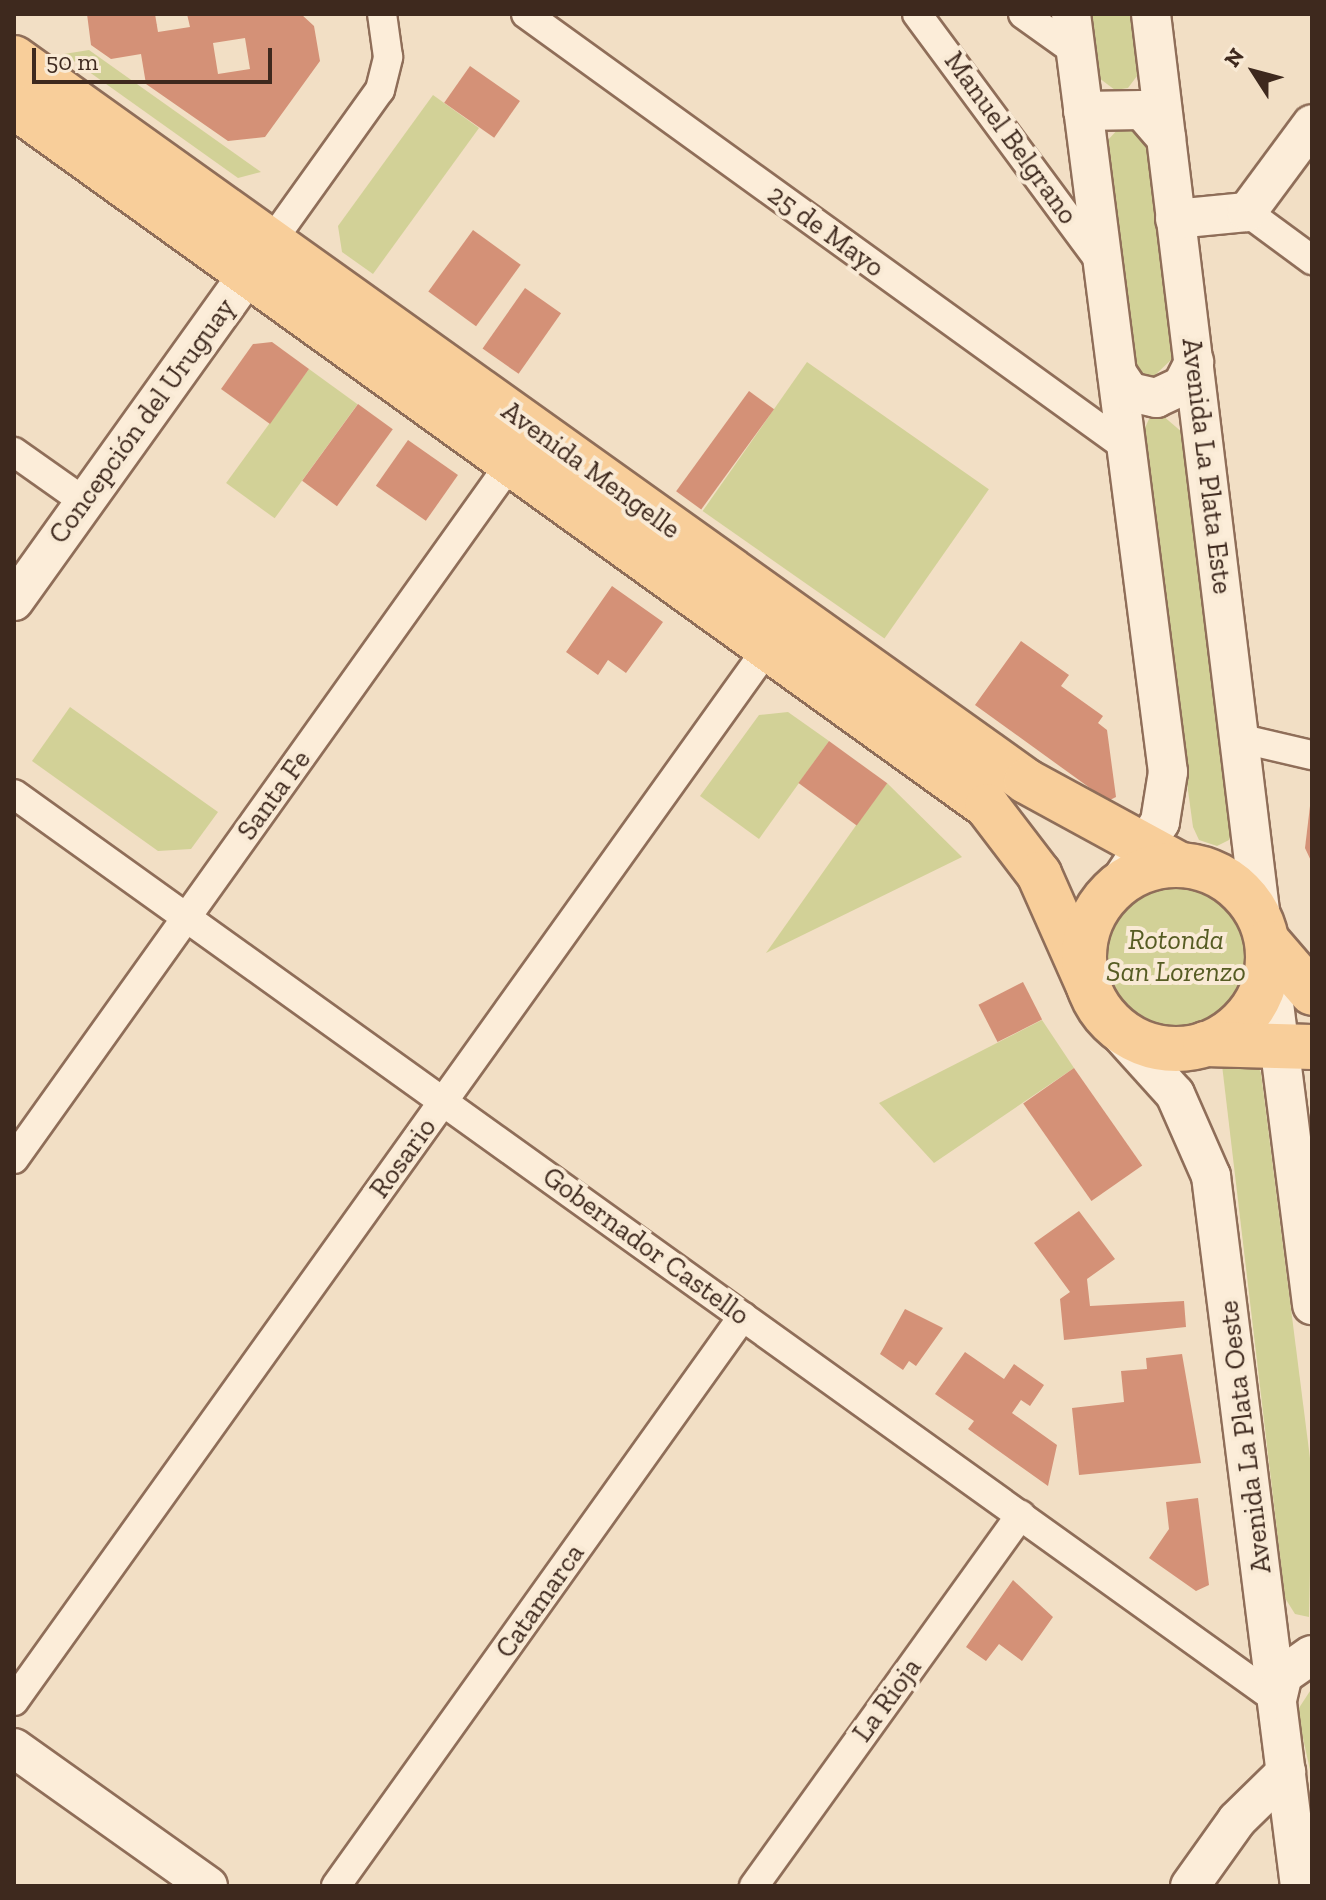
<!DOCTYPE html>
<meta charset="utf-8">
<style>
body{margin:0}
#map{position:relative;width:1326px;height:1900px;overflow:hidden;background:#f2dfc5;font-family:"Zilla Slab",serif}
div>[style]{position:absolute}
.green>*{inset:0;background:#d2d197;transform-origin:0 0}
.round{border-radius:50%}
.building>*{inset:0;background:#d49177;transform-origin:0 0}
.roads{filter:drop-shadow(2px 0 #8f6e59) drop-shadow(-2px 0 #8f6e59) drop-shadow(0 2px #8f6e59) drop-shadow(0 -2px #8f6e59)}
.street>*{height:28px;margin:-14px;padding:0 14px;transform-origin:14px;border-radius:14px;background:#fcedd9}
.secondary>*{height:38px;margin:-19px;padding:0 19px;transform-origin:19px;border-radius:19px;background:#fcedd9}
.primary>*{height:44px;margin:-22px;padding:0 22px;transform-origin:22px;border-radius:22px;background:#f8ce9a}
.primary>.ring{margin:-22px;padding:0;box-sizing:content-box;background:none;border:44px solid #f8ce9a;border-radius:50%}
span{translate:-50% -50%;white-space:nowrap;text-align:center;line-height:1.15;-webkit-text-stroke:8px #f9ead5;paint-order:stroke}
.street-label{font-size:28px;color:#3e291e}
.park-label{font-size:28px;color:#565c23;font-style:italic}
.frame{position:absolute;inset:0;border:16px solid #3e291e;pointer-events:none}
.north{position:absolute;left:1214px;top:32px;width:80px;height:80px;-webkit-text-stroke:6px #f9ead5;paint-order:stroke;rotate:306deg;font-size:22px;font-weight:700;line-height:32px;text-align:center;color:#3e291e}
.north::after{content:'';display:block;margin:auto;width:28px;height:36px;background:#3e291e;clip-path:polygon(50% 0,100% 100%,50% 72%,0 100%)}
.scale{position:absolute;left:32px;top:48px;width:240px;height:36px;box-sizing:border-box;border:4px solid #3e291e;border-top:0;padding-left:10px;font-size:24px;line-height:28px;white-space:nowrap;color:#3e291e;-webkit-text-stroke:6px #f9ead5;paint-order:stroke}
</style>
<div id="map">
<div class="green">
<i style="clip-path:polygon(1091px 14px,1135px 14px,1140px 72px,1128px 88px,1115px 90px,1099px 78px)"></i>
<i style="clip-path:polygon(89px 50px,261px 172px,238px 178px,64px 54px)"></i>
<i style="clip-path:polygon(433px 95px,479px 128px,373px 274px,342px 252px,338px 226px)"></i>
<i style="clip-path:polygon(1121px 126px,1135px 127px,1148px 144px,1172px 359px,1153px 377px,1135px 371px,1106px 142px)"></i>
<i style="left:807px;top:362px;width:222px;height:182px;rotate:35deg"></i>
<i style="left:309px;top:369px;width:60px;height:141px;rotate:36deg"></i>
<i style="clip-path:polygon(1162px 415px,1183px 433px,1236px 821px,1229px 840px,1217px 846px,1199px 840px,1193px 827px,1140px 439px,1149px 419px)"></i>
<i style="clip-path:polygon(70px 707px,218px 812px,191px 849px,158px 851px,32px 761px)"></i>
<i style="clip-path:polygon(788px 712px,829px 741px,759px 839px,700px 796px,759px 715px)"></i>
<i style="clip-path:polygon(887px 783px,962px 857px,766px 953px,857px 824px)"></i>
<i class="round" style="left:1100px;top:880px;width:152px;height:152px"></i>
<i style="clip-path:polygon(1042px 1020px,1074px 1068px,934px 1163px,879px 1103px)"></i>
<i style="clip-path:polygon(1222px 1065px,1258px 1066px,1261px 1073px,1312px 1474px,1309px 1617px,1295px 1614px,1285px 1598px)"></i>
<i style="clip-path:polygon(1312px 1688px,1312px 1779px,1297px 1711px)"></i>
</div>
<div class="building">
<i style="clip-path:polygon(evenodd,87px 14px,155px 14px,158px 32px,190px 27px,187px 14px,301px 14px,314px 26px,320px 61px,265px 137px,228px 141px,146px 84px,141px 54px,111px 59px,91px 45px,87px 14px,245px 38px,250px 69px,218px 74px,213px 43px,245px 38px)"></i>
<i style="left:470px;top:66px;width:61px;height:45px;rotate:35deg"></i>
<i style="left:473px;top:230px;width:59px;height:76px;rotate:36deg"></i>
<i style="left:525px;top:288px;width:44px;height:74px;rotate:35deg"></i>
<i style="clip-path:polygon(272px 342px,309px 369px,270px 424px,221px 389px,253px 344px)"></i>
<i style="left:749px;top:391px;width:31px;height:124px;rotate:36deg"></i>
<i style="left:358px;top:404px;width:43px;height:95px;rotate:36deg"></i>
<i style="left:408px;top:440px;width:61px;height:56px;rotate:35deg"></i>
<i style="clip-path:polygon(612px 586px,663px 622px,626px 673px,608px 660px,598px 675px,566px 652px)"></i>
<i style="clip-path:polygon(1021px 641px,1069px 675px,1061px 686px,1103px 716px,1098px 723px,1107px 730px,1116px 797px,1108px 801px,975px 705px)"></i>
<i style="left:829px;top:741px;width:72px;height:52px;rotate:36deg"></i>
<i style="clip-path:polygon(1310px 806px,1312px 806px,1312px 863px,1305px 848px)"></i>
<i style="left:1023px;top:982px;width:42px;height:50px;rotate:63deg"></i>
<i style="left:1074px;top:1068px;width:119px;height:62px;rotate:55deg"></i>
<i style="clip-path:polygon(1079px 1211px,1115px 1259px,1087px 1279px,1090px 1306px,1184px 1301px,1186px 1327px,1064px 1340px,1060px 1299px,1070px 1292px,1034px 1243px)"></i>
<i style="clip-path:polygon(905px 1309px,943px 1328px,916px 1366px,909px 1361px,903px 1370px,880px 1354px)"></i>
<i style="clip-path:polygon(965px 1352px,1004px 1379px,1014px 1364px,1044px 1385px,1030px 1406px,1021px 1400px,1012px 1413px,1057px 1445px,1048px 1486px,968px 1429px,974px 1421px,935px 1394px)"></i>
<i style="clip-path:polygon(1182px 1354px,1201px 1463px,1079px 1475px,1072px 1408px,1124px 1402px,1121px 1371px,1147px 1369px,1146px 1358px)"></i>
<i style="clip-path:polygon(1198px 1498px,1209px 1585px,1196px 1591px,1149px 1558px,1169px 1529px,1166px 1502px)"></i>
<i style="clip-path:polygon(1013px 1580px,1053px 1617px,1022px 1661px,999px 1644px,986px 1661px,966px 1647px)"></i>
</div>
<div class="roads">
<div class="street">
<i style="left:526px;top:14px;width:741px;rotate:35.83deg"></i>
<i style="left:917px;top:14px;width:311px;rotate:53.5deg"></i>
<i style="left:1023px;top:14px;width:65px;rotate:35.6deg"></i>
<i style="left:1247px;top:212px;width:81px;rotate:36.4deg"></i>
<i style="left:271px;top:242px;width:187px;rotate:-54.4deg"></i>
<i style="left:380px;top:90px;width:34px;rotate:-76deg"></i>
<i style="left:388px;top:57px;width:43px;rotate:-97.9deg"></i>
<i style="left:14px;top:452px;width:87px;rotate:35.2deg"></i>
<i style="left:1243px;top:739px;width:71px;rotate:13.1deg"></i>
<i style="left:14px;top:794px;width:1554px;rotate:35.65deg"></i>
<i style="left:14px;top:1159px;width:871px;rotate:-54.49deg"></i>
<i style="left:14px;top:1701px;width:1311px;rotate:-54.41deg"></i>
<i style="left:336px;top:1886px;width:700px;rotate:-54.47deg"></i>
<i style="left:754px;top:1886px;width:457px;rotate:-54.3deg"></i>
</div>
<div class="secondary">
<i style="left:1071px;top:14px;width:764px;rotate:82.71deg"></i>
<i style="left:1168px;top:772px;width:51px;rotate:99.1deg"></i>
<i style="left:1160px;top:822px;width:76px;rotate:123.7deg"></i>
<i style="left:1151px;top:14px;width:912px;rotate:83.07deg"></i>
<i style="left:1083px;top:111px;width:59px;rotate:-1deg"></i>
<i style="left:1142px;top:110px;width:37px;rotate:49deg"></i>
<i style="left:1175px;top:219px;width:72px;rotate:-5.6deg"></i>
<i style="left:1247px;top:212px;width:109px;rotate:-53.5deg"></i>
<i style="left:1117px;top:373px;width:23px;rotate:56deg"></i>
<i style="left:1130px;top:392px;width:27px;rotate:13deg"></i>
<i style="left:1156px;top:398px;width:29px;rotate:-25deg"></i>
<i style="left:1182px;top:386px;width:27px;rotate:-63deg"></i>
<i style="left:14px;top:601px;width:429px;rotate:-54.4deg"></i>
<i style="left:1269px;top:964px;width:344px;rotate:82.8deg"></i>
<i style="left:1109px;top:1021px;width:98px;rotate:47.9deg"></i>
<i style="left:1175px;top:1094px;width:90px;rotate:66.3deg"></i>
<i style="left:1211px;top:1176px;width:716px;rotate:82.86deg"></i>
<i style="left:1277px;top:1700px;width:26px;rotate:-77deg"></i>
<i style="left:1283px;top:1675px;width:35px;rotate:-35deg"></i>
<i style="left:14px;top:1748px;width:238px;rotate:35.4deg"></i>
<i style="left:1190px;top:1886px;width:81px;rotate:-54.5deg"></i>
<i style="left:1237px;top:1820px;width:69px;rotate:-44.4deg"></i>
</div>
<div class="primary">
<i style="left:14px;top:58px;width:1244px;rotate:35.54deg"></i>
<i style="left:1026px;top:781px;width:173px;rotate:28.6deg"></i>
<i style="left:14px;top:106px;width:1199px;rotate:35.73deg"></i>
<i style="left:987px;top:806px;width:86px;rotate:52.6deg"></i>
<i style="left:1039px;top:874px;width:124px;rotate:66.1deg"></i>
<i class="ring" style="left:1084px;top:865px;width:140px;height:140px"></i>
<i style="left:1268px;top:942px;width:67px;rotate:49.2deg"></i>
<i style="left:1205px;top:1044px;width:107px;rotate:1.6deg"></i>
</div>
</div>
<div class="street-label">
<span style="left:1011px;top:138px;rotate:54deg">Manuel Belgrano</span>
<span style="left:826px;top:231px;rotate:36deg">25 de Mayo</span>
<span style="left:142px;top:421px;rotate:-54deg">Concepción del Uruguay</span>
<span style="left:1207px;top:466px;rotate:83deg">Avenida La Plata Este</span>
<span style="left:591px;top:470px;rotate:36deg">Avenida Mengelle</span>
<span style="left:274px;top:795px;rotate:-54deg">Santa Fe</span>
<span style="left:403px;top:1158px;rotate:-54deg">Rosario</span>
<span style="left:646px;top:1246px;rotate:36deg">Gobernador Castello</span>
<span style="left:1245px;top:1437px;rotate:-97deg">Avenida La Plata Oeste</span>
<span style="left:540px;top:1601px;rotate:-55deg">Catamarca</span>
<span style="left:887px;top:1700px;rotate:-54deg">La Rioja</span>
</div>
<div class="park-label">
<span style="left:1176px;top:956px">Rotonda<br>San Lorenzo</span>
</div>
<div class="frame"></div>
<div class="north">N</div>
<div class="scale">50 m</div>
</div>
